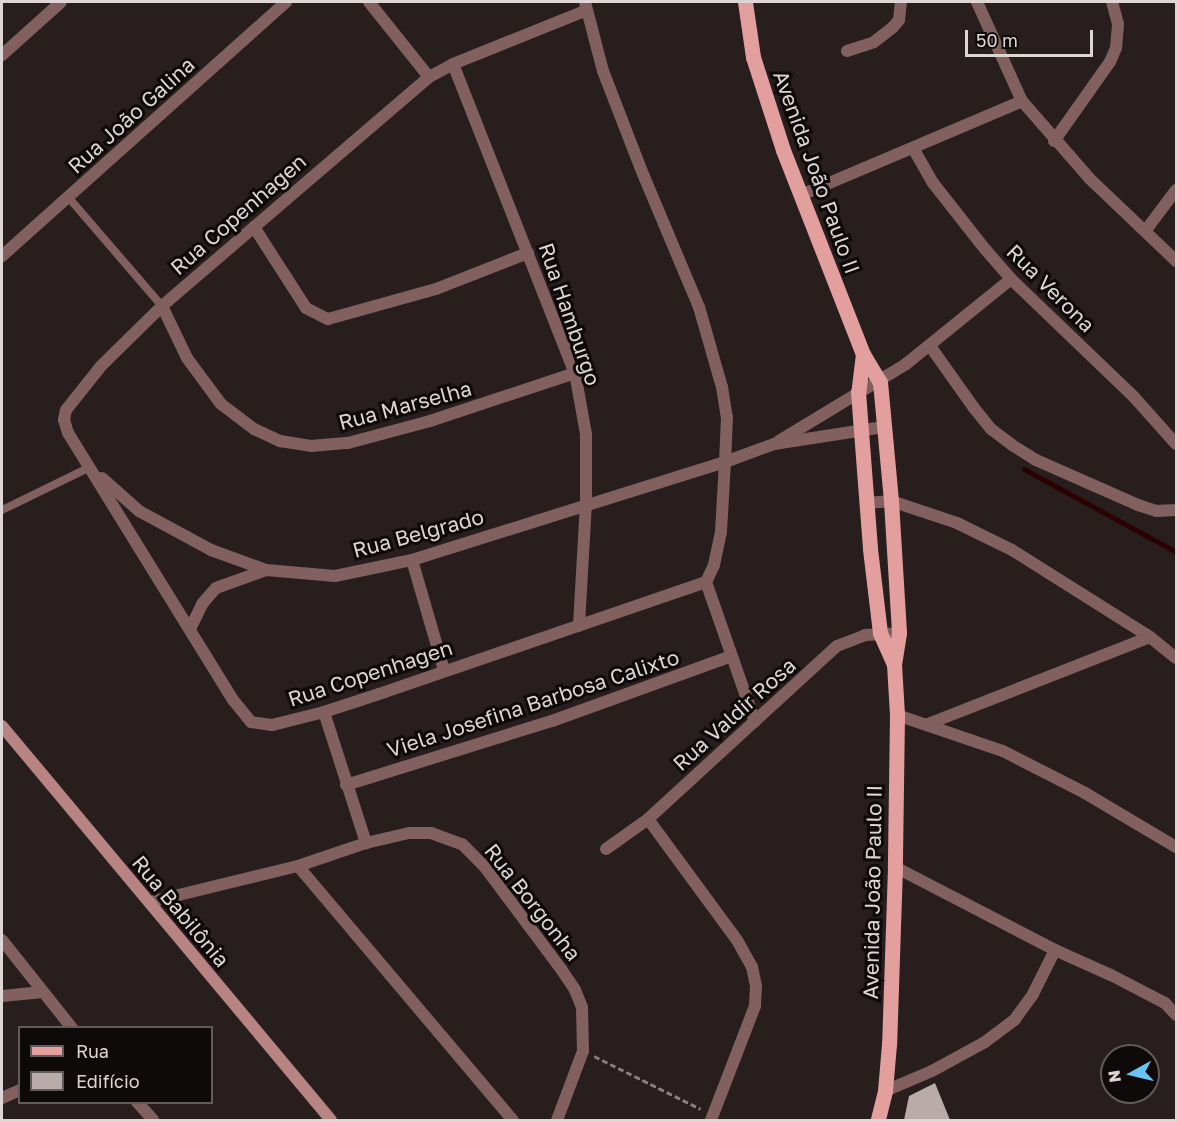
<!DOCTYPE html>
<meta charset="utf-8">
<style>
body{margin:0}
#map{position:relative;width:1178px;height:1122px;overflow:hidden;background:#281e1e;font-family:"Golos Text",sans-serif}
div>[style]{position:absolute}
.stream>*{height:5px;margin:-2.5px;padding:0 2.5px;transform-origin:2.5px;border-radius:2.5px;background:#2b0003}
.building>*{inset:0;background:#b8abaa}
.path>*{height:3px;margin-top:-1.5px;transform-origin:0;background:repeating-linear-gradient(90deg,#877e7e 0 6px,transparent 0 9px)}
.lane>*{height:8px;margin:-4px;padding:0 4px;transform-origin:4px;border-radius:4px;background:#81605f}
.street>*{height:12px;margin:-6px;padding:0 6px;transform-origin:6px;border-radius:6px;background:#81605f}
.secondary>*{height:12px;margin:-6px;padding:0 6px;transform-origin:6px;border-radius:6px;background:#b88482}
.primary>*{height:15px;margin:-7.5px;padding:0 7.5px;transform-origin:7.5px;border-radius:7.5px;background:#e39f9d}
span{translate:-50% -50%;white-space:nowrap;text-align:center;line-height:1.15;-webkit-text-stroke:6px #0e0a09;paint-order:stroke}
.street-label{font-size:21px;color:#ddd6d5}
.frame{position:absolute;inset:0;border:3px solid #ddd6d5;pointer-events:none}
.legend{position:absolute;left:18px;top:1026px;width:195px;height:78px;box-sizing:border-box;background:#0e0a09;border:2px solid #615c5b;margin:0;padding:8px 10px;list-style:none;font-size:18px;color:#ddd6d5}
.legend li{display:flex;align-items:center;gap:12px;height:30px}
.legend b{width:30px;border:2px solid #615c5b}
.north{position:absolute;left:1100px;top:1044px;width:60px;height:60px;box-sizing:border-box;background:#0e0a09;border:2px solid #615c5b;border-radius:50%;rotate:262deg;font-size:16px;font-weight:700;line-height:24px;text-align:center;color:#ddd6d5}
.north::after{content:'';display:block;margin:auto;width:21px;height:27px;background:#68c4f0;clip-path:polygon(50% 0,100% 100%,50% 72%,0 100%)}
.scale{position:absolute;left:965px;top:30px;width:128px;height:27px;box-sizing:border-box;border:3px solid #ddd6d5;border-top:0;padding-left:8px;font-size:18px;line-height:21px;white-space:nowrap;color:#ddd6d5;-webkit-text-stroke:4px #0e0a09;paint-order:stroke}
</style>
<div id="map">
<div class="stream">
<i style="left:1024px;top:469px;width:173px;rotate:28.6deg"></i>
</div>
<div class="building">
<i style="clip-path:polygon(935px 1083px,950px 1120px,904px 1120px,909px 1096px)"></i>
</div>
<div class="path">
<i style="left:594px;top:1056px;width:119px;rotate:26.4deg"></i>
</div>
<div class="lane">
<i style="left:69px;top:198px;width:143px;rotate:49.3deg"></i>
<i style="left:2px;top:510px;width:98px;rotate:-26deg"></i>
</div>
<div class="street">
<i style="left:369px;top:2px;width:96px;rotate:51.3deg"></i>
<i style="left:585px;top:2px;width:71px;rotate:75.4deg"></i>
<i style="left:603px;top:71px;width:110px;rotate:68.8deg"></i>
<i style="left:643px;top:174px;width:144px;rotate:67.2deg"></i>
<i style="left:699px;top:307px;width:83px;rotate:74deg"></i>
<i style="left:722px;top:387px;width:30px;rotate:81deg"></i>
<i style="left:727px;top:417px;width:45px;rotate:92.5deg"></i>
<i style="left:725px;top:462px;width:70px;rotate:93.3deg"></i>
<i style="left:721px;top:532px;width:34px;rotate:102deg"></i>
<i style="left:714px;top:565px;width:19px;rotate:115deg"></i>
<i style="left:706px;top:582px;width:346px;rotate:161.1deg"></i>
<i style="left:379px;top:694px;width:58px;rotate:161.9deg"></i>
<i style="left:324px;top:712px;width:54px;rotate:166deg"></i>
<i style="left:272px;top:725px;width:21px;rotate:-172deg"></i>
<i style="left:251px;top:722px;width:28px;rotate:-129deg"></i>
<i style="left:233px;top:700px;width:314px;rotate:-121.7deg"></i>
<i style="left:68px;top:433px;width:14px;rotate:-107deg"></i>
<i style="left:64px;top:420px;width:10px;rotate:-79deg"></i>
<i style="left:66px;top:410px;width:56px;rotate:-51.5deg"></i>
<i style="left:101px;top:366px;width:86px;rotate:-44.5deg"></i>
<i style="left:162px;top:306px;width:352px;rotate:-40.6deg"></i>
<i style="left:429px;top:77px;width:27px;rotate:-28deg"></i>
<i style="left:453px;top:64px;width:144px;rotate:-21.9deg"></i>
<i style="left:977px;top:2px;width:109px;rotate:65.6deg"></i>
<i style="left:1022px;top:101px;width:103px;rotate:48.9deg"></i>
<i style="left:1090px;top:179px;width:119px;rotate:43.6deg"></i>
<i style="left:847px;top:51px;width:28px;rotate:-18deg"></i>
<i style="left:874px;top:42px;width:24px;rotate:-38deg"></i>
<i style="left:893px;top:27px;width:9px;rotate:-49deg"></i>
<i style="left:899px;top:20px;width:18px;rotate:-84deg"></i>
<i style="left:2px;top:55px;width:79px;rotate:-41.9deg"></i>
<i style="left:453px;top:64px;width:332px;rotate:68.5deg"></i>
<i style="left:575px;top:373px;width:62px;rotate:79.8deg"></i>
<i style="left:586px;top:434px;width:69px;rotate:90deg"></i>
<i style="left:586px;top:503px;width:123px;rotate:93.3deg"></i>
<i style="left:1054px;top:141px;width:97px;rotate:-54.7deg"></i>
<i style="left:1110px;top:62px;width:15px;rotate:-67deg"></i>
<i style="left:1116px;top:48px;width:24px;rotate:-85deg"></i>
<i style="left:1118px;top:24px;width:23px;rotate:-105deg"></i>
<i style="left:913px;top:148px;width:40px;rotate:60.3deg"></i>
<i style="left:933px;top:183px;width:84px;rotate:51.8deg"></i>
<i style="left:985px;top:249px;width:40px;rotate:49deg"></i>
<i style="left:1011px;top:279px;width:170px;rotate:43.8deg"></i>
<i style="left:1134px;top:397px;width:63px;rotate:48.2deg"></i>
<i style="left:801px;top:195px;width:240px;rotate:-23deg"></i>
<i style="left:254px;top:227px;width:96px;rotate:57.3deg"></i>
<i style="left:306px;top:308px;width:25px;rotate:27deg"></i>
<i style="left:328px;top:319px;width:112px;rotate:-15.5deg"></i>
<i style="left:436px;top:289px;width:99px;rotate:-21.4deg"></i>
<i style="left:1146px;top:230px;width:50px;rotate:-53.1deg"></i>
<i style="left:2px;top:256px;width:381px;rotate:-41.8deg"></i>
<i style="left:162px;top:306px;width:58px;rotate:64.3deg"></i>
<i style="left:187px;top:358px;width:57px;rotate:53.5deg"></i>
<i style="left:221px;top:404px;width:41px;rotate:37.1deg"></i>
<i style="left:254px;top:429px;width:29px;rotate:25deg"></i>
<i style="left:280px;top:441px;width:31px;rotate:9deg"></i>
<i style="left:311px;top:446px;width:37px;rotate:-5deg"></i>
<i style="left:348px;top:443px;width:85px;rotate:-15deg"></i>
<i style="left:430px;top:421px;width:153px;rotate:-18.3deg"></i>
<i style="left:930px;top:346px;width:76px;rotate:54.6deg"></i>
<i style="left:974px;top:408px;width:27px;rotate:51deg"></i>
<i style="left:991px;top:429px;width:26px;rotate:37deg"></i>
<i style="left:1012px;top:445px;width:28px;rotate:32deg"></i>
<i style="left:1036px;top:460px;width:111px;rotate:23.8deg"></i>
<i style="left:1138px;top:505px;width:19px;rotate:18deg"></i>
<i style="left:1156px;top:511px;width:20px;rotate:-3deg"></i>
<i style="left:779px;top:441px;width:149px;rotate:-31.2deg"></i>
<i style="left:906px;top:364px;width:135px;rotate:-39deg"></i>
<i style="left:102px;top:478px;width:50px;rotate:41.7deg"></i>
<i style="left:139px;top:511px;width:82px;rotate:28.4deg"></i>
<i style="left:211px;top:550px;width:59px;rotate:20deg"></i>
<i style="left:266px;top:570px;width:69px;rotate:5deg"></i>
<i style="left:335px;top:576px;width:79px;rotate:-11.7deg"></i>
<i style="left:412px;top:560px;width:328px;rotate:-17.4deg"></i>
<i style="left:725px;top:462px;width:52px;rotate:-20.2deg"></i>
<i style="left:774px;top:444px;width:111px;rotate:-8.8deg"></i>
<i style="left:868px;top:503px;width:23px;rotate:-5deg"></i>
<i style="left:891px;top:501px;width:70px;rotate:18.4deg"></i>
<i style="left:957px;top:523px;width:61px;rotate:26.1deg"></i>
<i style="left:1012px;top:550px;width:163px;rotate:32.2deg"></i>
<i style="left:1150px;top:637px;width:33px;rotate:39deg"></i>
<i style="left:412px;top:560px;width:115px;rotate:73.8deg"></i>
<i style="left:706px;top:582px;width:148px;rotate:70.7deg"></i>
<i style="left:190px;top:629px;width:28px;rotate:-64deg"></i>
<i style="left:202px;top:604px;width:21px;rotate:-49deg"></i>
<i style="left:216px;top:588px;width:53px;rotate:-19.8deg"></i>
<i style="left:324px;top:712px;width:138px;rotate:72.2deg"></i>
<i style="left:897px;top:715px;width:112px;rotate:18.8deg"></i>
<i style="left:1003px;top:751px;width:92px;rotate:27.1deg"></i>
<i style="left:1085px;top:793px;width:106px;rotate:30.7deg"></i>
<i style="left:928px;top:724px;width:238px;rotate:-21.4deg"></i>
<i style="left:346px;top:785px;width:216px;rotate:-17.3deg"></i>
<i style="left:552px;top:721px;width:191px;rotate:-19.9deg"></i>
<i style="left:648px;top:819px;width:150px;rotate:53.7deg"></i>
<i style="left:737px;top:940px;width:31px;rotate:61deg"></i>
<i style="left:752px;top:967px;width:19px;rotate:78deg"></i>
<i style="left:756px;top:986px;width:20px;rotate:93deg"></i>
<i style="left:755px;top:1006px;width:122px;rotate:111.1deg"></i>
<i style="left:606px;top:849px;width:52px;rotate:-35.5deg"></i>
<i style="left:648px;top:819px;width:256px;rotate:-42.5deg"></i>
<i style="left:837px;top:646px;width:30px;rotate:-21deg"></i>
<i style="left:865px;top:635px;width:34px;rotate:-3deg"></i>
<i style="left:298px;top:866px;width:333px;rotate:49.8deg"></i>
<i style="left:895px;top:867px;width:180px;rotate:27.4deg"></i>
<i style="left:1055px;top:950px;width:61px;rotate:24.1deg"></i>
<i style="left:1111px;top:975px;width:61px;rotate:27.4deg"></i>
<i style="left:1165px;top:1003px;width:16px;rotate:47deg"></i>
<i style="left:150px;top:902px;width:152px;rotate:-13.7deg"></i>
<i style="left:298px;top:866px;width:72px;rotate:-18.7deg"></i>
<i style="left:366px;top:843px;width:44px;rotate:-13.1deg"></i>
<i style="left:409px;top:833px;width:22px"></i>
<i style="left:431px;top:833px;width:33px;rotate:20deg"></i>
<i style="left:462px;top:844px;width:31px;rotate:45deg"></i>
<i style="left:484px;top:866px;width:129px;rotate:53.2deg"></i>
<i style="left:561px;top:969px;width:25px;rotate:56deg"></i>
<i style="left:575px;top:990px;width:18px;rotate:68deg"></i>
<i style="left:582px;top:1007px;width:44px;rotate:88.7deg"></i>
<i style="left:583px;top:1051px;width:74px;rotate:110.6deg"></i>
<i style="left:2px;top:940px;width:112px;rotate:51.5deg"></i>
<i style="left:2px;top:996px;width:41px;rotate:-5.6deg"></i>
<i style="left:885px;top:1091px;width:51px;rotate:-23.1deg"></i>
<i style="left:932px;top:1071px;width:60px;rotate:-28.7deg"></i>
<i style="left:985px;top:1042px;width:38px;rotate:-37deg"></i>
<i style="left:1015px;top:1019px;width:31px;rotate:-54deg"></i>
<i style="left:1033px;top:994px;width:49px;rotate:-63.4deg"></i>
<i style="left:2px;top:1098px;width:20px;rotate:-24deg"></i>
<i style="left:137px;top:1102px;width:24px;rotate:48deg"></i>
</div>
<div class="secondary">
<i style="left:2px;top:726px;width:513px;rotate:50.14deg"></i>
</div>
<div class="primary">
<i style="left:745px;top:2px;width:56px;rotate:81.7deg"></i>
<i style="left:753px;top:57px;width:98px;rotate:72.1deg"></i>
<i style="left:783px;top:150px;width:219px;rotate:68.6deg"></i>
<i style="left:863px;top:354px;width:33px;rotate:59deg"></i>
<i style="left:880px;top:382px;width:120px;rotate:84.7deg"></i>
<i style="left:891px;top:501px;width:132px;rotate:86.5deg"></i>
<i style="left:899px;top:633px;width:31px;rotate:99deg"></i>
<i style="left:894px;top:664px;width:51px;rotate:86.6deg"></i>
<i style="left:897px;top:715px;width:152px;rotate:90.8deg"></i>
<i style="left:895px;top:867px;width:177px;rotate:91.9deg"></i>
<i style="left:889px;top:1044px;width:47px;rotate:94.9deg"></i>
<i style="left:885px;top:1091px;width:30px;rotate:104deg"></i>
<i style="left:863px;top:354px;width:38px;rotate:97deg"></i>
<i style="left:858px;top:392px;width:157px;rotate:85.6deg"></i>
<i style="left:870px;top:549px;width:85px;rotate:83.2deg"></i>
<i style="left:880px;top:633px;width:34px;rotate:66deg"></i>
</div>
<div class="street-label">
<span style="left:131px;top:115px;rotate:-42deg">Rua João Galina</span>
<span style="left:817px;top:172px;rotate:70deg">Avenida João Paulo II</span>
<span style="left:238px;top:214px;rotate:-41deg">Rua Copenhagen</span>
<span style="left:1051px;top:288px;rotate:45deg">Rua Verona</span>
<span style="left:570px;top:314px;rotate:71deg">Rua Hamburgo</span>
<span style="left:405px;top:405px;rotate:-15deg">Rua Marselha</span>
<span style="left:418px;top:533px;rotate:-15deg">Rua Belgrado</span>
<span style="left:370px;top:673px;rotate:-18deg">Rua Copenhagen</span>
<span style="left:533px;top:703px;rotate:-18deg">Viela Josefina Barbosa Calixto</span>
<span style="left:734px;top:714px;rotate:-42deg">Rua Valdir Rosa</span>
<span style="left:872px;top:892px;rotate:-89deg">Avenida João Paulo II</span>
<span style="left:533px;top:902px;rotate:52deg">Rua Borgonha</span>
<span style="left:181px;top:911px;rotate:50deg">Rua Babilônia</span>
</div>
<div class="frame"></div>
<ul class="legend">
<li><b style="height:8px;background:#e39f9d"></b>Rua</li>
<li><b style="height:16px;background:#b8abaa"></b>Edifício</li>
</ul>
<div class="north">N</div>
<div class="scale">50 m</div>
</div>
